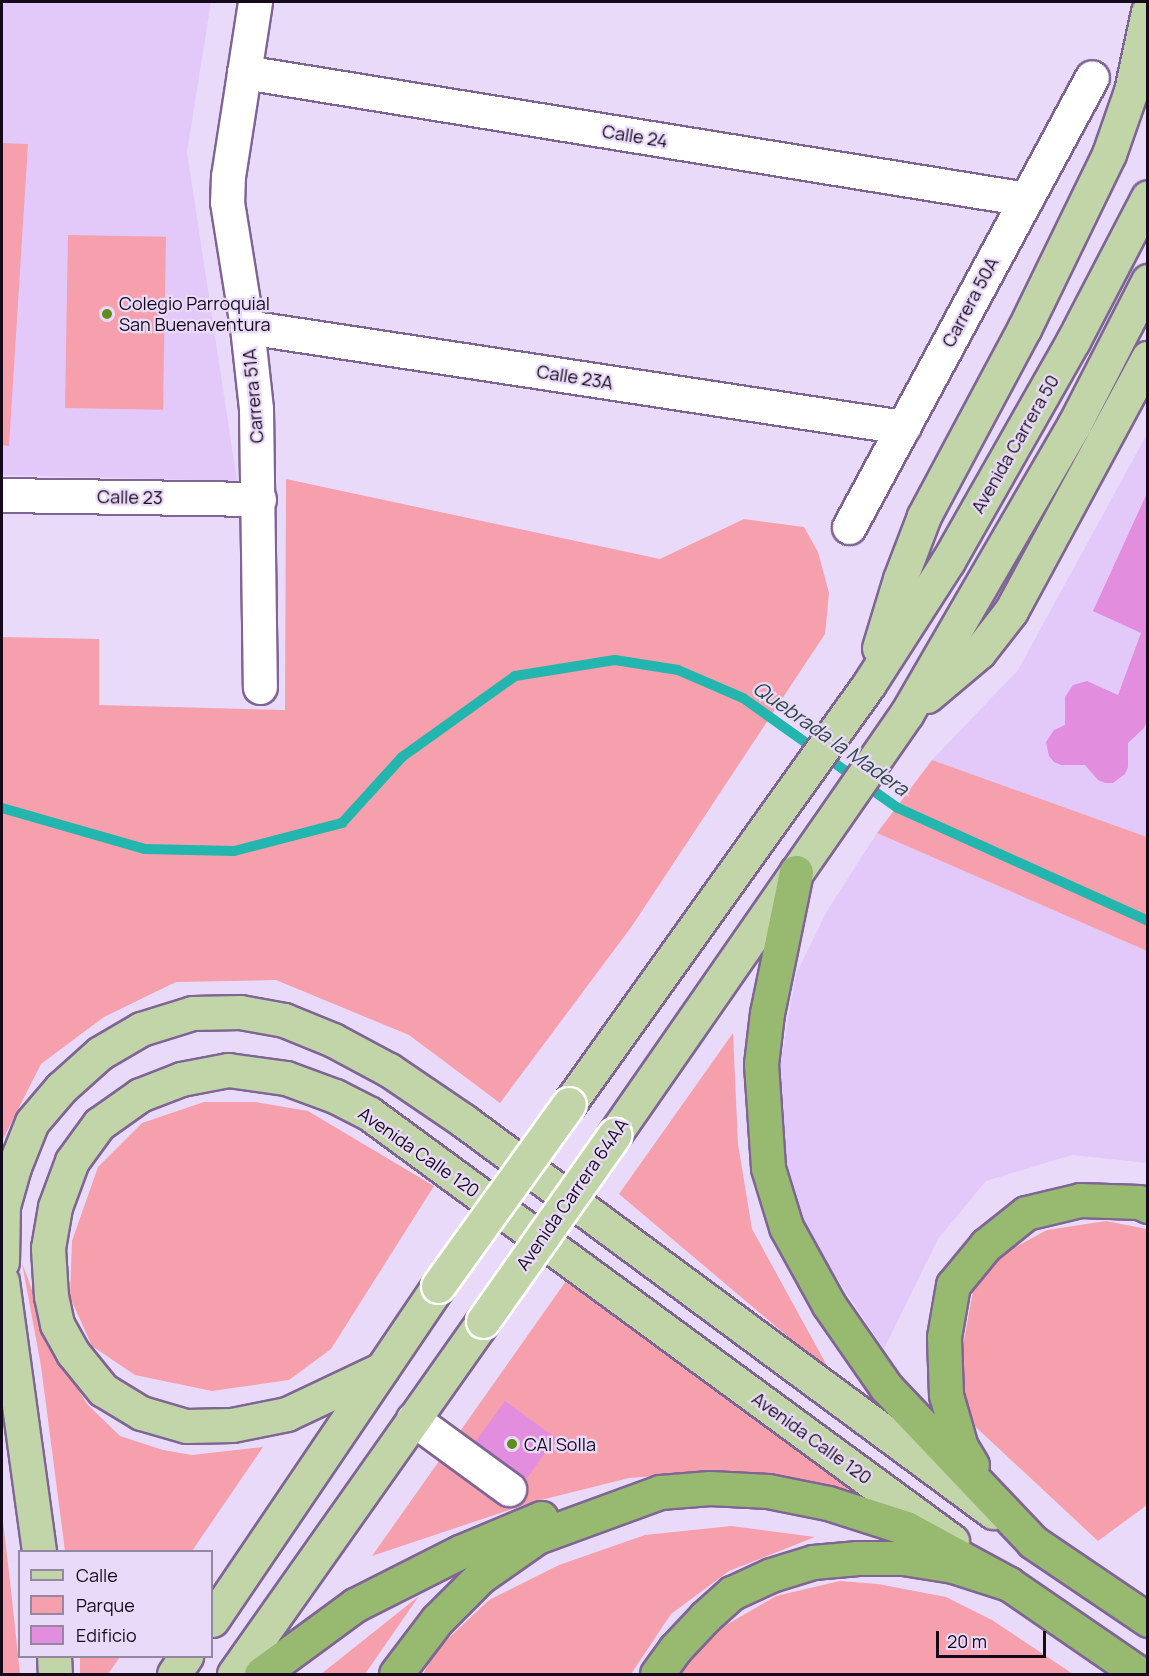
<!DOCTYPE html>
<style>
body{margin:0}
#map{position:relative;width:1149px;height:1676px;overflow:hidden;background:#eadaf9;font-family:Manrope,sans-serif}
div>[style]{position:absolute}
.built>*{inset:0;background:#e3c9f9}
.green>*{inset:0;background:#f69fad;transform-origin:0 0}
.stream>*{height:10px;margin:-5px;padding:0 5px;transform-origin:5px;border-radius:5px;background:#22b6ae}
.building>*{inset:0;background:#e28dde;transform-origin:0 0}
.roads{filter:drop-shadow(2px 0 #7f6594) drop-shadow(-2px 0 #7f6594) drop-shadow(0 2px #7f6594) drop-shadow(0 -2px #7f6594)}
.minor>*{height:33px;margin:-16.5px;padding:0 16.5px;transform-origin:16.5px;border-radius:16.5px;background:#fff}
.major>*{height:33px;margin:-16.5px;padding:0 16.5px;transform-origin:16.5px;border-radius:16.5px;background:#c1d5a9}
.highway>*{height:33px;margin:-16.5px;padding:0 16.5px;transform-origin:16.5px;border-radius:16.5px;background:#97b970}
.bridges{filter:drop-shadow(2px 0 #fff) drop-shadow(-2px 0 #fff) drop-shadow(0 2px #fff) drop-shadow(0 -2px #fff)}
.major-bridge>*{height:33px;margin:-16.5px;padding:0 16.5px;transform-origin:16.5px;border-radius:16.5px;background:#c1d5a9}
.dots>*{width:16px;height:16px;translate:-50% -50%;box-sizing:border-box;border:3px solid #eadaf9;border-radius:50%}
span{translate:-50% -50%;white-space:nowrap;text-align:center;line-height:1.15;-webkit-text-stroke:4.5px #eadaf9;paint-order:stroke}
.street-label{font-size:18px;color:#140a1b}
.poi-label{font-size:18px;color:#140a1b}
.left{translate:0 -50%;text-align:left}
.water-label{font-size:20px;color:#2e4a48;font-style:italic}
.frame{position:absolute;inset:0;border:3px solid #140a1b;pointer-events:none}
.legend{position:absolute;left:18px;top:1550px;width:195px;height:108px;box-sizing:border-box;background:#eadaf9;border:2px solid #9487a0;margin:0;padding:8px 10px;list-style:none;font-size:18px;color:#140a1b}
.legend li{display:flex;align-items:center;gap:12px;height:30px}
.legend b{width:30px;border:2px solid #9487a0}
.scale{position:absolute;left:936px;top:1631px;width:110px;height:27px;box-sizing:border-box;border:3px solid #140a1b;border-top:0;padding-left:8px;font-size:18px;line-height:21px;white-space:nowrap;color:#140a1b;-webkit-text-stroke:4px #eadaf9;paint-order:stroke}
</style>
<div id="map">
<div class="built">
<i style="clip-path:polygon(2px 2px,211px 2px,187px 152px,237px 481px,2px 475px)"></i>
<i style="clip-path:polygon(1147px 434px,1147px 837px,932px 760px,1018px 670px)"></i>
<i style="clip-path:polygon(877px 833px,1147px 951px,1147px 1163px,1072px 1155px,986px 1181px,938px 1239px,884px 1349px,808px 1235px,786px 1159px,780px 1066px,796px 974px,827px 911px)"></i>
</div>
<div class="green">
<i style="clip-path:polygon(2px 143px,28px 144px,9px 446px,2px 445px)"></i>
<i style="left:68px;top:235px;width:98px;height:173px;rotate:1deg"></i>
<i style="clip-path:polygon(286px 479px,660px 559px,744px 519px,804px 527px,818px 552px,829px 593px,825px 634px,632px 926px,500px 1103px,409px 1035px,276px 980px,176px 982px,104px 1017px,41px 1064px,2px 1141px,2px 637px,99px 639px,99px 705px,285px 710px)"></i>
<i style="clip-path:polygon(932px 760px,1147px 837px,1147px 951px,877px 833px)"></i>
<i style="clip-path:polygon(733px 1033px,738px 1144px,752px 1229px,831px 1373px,619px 1194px)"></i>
<i style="clip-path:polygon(204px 1102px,255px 1102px,308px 1111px,434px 1186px,331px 1349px,289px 1380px,212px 1391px,135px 1375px,92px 1346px,70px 1297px,72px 1241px,98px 1167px,142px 1123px)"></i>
<i style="clip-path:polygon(1106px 1221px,1147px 1229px,1147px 1505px,1098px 1541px,965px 1417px,963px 1345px,974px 1286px,1008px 1251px,1047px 1230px)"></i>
<i style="clip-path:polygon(22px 1263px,54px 1349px,87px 1404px,120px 1436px,163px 1450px,192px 1455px,263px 1447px,192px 1551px,65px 1551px,41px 1366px)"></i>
<i style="clip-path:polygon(566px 1281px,857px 1491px,776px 1478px,706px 1472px,629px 1478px,533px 1502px,372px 1556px)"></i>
<i style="clip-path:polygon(2px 1513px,11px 1590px,20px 1674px,2px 1674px)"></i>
<i style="clip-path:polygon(731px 1526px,815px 1537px,729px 1571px,671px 1614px,631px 1674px,423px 1674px,438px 1648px,489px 1600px,559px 1565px,645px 1535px)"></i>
<i style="clip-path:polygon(840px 1581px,878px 1584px,946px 1597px,992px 1620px,1073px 1674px,675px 1674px,709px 1635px,776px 1596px)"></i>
<i style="clip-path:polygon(419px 1596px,365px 1674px,321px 1674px)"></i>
<i style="clip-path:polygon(80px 1657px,80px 1656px,120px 1657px,108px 1674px,80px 1674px)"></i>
</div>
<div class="stream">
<i style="left:2px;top:808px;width:149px;rotate:16deg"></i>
<i style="left:145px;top:849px;width:89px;rotate:1.3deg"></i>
<i style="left:234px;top:851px;width:112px;rotate:-14.5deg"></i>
<i style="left:342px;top:823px;width:89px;rotate:-47.7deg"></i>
<i style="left:402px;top:757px;width:139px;rotate:-35.6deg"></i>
<i style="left:515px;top:676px;width:101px;rotate:-9.1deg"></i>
<i style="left:615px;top:660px;width:64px;rotate:9deg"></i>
<i style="left:678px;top:670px;width:71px;rotate:23.3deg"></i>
<i style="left:743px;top:698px;width:190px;rotate:35.4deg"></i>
<i style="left:898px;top:808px;width:274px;rotate:24.3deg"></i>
</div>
<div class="building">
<i style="clip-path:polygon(1148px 491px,1147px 721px,1144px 728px,1128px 743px,1128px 767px,1125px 774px,1113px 783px,1105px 783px,1098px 780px,1085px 765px,1061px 765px,1054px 762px,1049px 756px,1046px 742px,1054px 730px,1065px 725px,1065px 697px,1073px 685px,1087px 681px,1118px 695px,1141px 633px,1093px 611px)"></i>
<i style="left:505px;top:1401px;width:63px;height:50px;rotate:36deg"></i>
</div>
<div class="roads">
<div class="minor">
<i style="left:255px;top:2px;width:176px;rotate:98.8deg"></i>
<i style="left:228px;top:176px;width:26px;rotate:92deg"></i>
<i style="left:227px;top:202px;width:127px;rotate:80.9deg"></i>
<i style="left:247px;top:327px;width:82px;rotate:83.7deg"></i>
<i style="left:256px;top:409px;width:278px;rotate:89.2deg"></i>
<i style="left:244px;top:72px;width:792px;rotate:9.22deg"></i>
<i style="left:247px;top:327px;width:664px;rotate:8.67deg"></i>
<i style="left:2px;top:495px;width:257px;rotate:0.9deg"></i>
<i style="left:849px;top:527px;width:511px;rotate:-61.63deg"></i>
<i style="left:413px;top:1419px;width:119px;rotate:36.1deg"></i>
</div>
<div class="major">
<i style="left:879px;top:648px;width:72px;rotate:-73.1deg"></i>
<i style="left:900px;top:579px;width:67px;rotate:-69.1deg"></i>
<i style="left:924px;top:516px;width:212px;rotate:-61.9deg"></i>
<i style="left:1024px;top:329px;width:195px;rotate:-64.1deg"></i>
<i style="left:1109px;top:154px;width:67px;rotate:-70.8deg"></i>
<i style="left:1131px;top:91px;width:81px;rotate:-77.9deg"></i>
<i style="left:927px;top:696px;width:68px;rotate:-40.2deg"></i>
<i style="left:979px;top:652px;width:52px;rotate:-52deg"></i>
<i style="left:1011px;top:611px;width:288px;rotate:-61.6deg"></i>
<i style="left:569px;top:1104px;width:516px;rotate:-54.46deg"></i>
<i style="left:869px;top:684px;width:146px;rotate:-57.3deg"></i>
<i style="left:948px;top:561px;width:253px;rotate:-60.4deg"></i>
<i style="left:1073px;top:341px;width:162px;rotate:-62.5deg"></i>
<i style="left:614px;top:1135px;width:514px;rotate:-55.23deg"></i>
<i style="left:907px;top:713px;width:333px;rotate:-59.9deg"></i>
<i style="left:1074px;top:425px;width:162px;rotate:-62.8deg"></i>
<i style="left:2px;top:1262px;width:56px;rotate:-89deg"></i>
<i style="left:3px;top:1206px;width:41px;rotate:-74.2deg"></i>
<i style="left:14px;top:1167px;width:48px;rotate:-68.2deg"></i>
<i style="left:32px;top:1122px;width:45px;rotate:-49.5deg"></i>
<i style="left:61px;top:1088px;width:52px;rotate:-41.9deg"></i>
<i style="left:100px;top:1053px;width:48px;rotate:-30.3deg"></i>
<i style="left:141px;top:1029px;width:53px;rotate:-17.4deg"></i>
<i style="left:192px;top:1013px;width:48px;rotate:-1.2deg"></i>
<i style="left:240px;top:1012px;width:45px;rotate:10.3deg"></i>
<i style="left:284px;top:1020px;width:53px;rotate:22.2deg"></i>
<i style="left:333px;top:1040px;width:64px;rotate:28.2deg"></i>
<i style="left:389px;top:1070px;width:91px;rotate:34.2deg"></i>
<i style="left:464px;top:1121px;width:658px;rotate:36.47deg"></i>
<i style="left:2px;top:1281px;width:274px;rotate:82.2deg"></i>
<i style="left:382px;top:1369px;width:105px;rotate:154.7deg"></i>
<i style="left:287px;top:1414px;width:56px;rotate:168.7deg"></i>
<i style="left:232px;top:1425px;width:46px;rotate:178.8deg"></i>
<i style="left:186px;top:1426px;width:47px;rotate:-163.9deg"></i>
<i style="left:141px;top:1413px;width:44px;rotate:-148.8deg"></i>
<i style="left:103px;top:1390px;width:48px;rotate:-129deg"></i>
<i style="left:73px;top:1353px;width:33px;rotate:-119deg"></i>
<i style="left:57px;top:1324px;width:29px;rotate:-102deg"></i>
<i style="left:51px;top:1296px;width:48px;rotate:-93.6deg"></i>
<i style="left:48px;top:1248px;width:42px;rotate:-80.3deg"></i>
<i style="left:55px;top:1207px;width:49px;rotate:-69.7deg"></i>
<i style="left:72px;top:1161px;width:46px;rotate:-53.9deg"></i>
<i style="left:99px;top:1124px;width:50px;rotate:-35.3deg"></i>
<i style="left:140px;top:1095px;width:44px;rotate:-21.3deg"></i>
<i style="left:181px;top:1079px;width:48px;rotate:-10.8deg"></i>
<i style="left:228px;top:1070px;width:59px;rotate:7.9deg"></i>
<i style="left:286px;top:1078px;width:52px;rotate:20.2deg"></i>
<i style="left:335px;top:1096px;width:39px;rotate:27deg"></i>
<i style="left:370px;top:1114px;width:722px;rotate:36.27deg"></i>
<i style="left:212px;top:1620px;width:403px;rotate:-55.9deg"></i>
<i style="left:54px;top:1656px;width:18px;rotate:87deg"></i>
<i style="left:174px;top:1674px;width:22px;rotate:-56deg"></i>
<i style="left:234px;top:1674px;width:432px;rotate:-54.8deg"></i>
</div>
<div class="highway">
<i style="left:796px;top:872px;width:144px;rotate:101.6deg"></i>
<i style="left:767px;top:1013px;width:51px;rotate:96.7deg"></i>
<i style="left:761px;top:1064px;width:104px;rotate:86.1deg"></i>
<i style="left:768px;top:1168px;width:62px;rotate:73deg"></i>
<i style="left:786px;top:1227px;width:89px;rotate:61.1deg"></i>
<i style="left:829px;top:1305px;width:100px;rotate:55.2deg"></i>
<i style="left:886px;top:1387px;width:214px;rotate:46.5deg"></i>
<i style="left:1033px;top:1542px;width:139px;rotate:34.1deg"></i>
<i style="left:972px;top:1465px;width:21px;rotate:-121deg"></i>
<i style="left:961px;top:1447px;width:54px;rotate:-106.1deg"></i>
<i style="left:946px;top:1395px;width:58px;rotate:-92deg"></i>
<i style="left:944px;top:1337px;width:53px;rotate:-80.2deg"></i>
<i style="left:953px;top:1285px;width:52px;rotate:-50.5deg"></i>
<i style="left:986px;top:1245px;width:51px;rotate:-38.7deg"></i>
<i style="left:1026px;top:1213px;width:56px;rotate:-13.5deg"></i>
<i style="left:1080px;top:1200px;width:59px;rotate:1.9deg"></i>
<i style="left:1139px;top:1202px;width:10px;rotate:24deg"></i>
<i style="left:261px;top:1674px;width:117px;rotate:-36.3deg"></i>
<i style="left:355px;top:1605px;width:118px;rotate:-26.8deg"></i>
<i style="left:460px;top:1552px;width:88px;rotate:-22.8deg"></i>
<i style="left:396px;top:1674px;width:68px;rotate:-52.8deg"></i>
<i style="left:437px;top:1620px;width:61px;rotate:-45deg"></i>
<i style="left:480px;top:1577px;width:70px;rotate:-35.1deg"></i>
<i style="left:537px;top:1537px;width:131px;rotate:-20.1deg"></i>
<i style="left:660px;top:1492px;width:50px;rotate:-4.6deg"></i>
<i style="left:710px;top:1488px;width:58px;rotate:3deg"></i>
<i style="left:768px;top:1491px;width:61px;rotate:11.3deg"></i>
<i style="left:828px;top:1503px;width:82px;rotate:17.8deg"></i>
<i style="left:906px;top:1528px;width:117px;rotate:28.5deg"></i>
<i style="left:657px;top:1674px;width:31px;rotate:-54deg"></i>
<i style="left:675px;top:1649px;width:44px;rotate:-46.8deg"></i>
<i style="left:705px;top:1617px;width:36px;rotate:-42deg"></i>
<i style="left:732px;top:1593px;width:43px;rotate:-24.8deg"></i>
<i style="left:771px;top:1575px;width:44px;rotate:-17.2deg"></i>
<i style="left:813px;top:1562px;width:45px;rotate:-5.1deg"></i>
<i style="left:858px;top:1558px;width:45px"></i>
<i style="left:903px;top:1558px;width:51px;rotate:9.1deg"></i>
<i style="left:953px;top:1566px;width:59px;rotate:17.8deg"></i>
<i style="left:1009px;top:1584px;width:159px;rotate:34.5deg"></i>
</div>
</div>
<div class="bridges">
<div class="major-bridge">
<i style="left:438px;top:1286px;width:224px;rotate:-54.3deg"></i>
<i style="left:483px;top:1321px;width:228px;rotate:-54.8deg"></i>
</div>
</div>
<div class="dots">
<i style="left:107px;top:314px;background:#628c1b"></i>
<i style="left:512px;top:1444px;background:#628c1b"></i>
</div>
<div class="street-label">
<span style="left:635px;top:136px;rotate:9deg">Calle 24</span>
<span style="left:970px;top:302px;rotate:-62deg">Carrera 50A</span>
<span style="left:575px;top:377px;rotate:9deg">Calle 23A</span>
<span style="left:253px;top:396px;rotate:-95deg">Carrera 51A</span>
<span style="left:1015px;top:444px;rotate:-60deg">Avenida Carrera 50</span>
<span style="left:130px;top:497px;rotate:1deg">Calle 23</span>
<span style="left:419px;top:1152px;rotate:35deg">Avenida Calle 120</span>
<span style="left:572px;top:1194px;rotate:-55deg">Avenida Carrera 64AA</span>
<span style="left:812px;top:1438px;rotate:36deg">Avenida Calle 120</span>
</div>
<div class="poi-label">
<span class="left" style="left:119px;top:314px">Colegio Parroquial<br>San Buenaventura</span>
<span class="left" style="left:524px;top:1444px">CAI Solla</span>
</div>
<div class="water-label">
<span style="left:831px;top:738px;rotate:35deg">Quebrada la Madera</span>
</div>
<div class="frame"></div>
<ul class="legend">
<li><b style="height:8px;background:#c1d5a9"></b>Calle</li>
<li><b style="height:16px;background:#f69fad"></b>Parque</li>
<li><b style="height:16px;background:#e28dde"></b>Edificio</li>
</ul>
<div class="scale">20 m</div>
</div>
